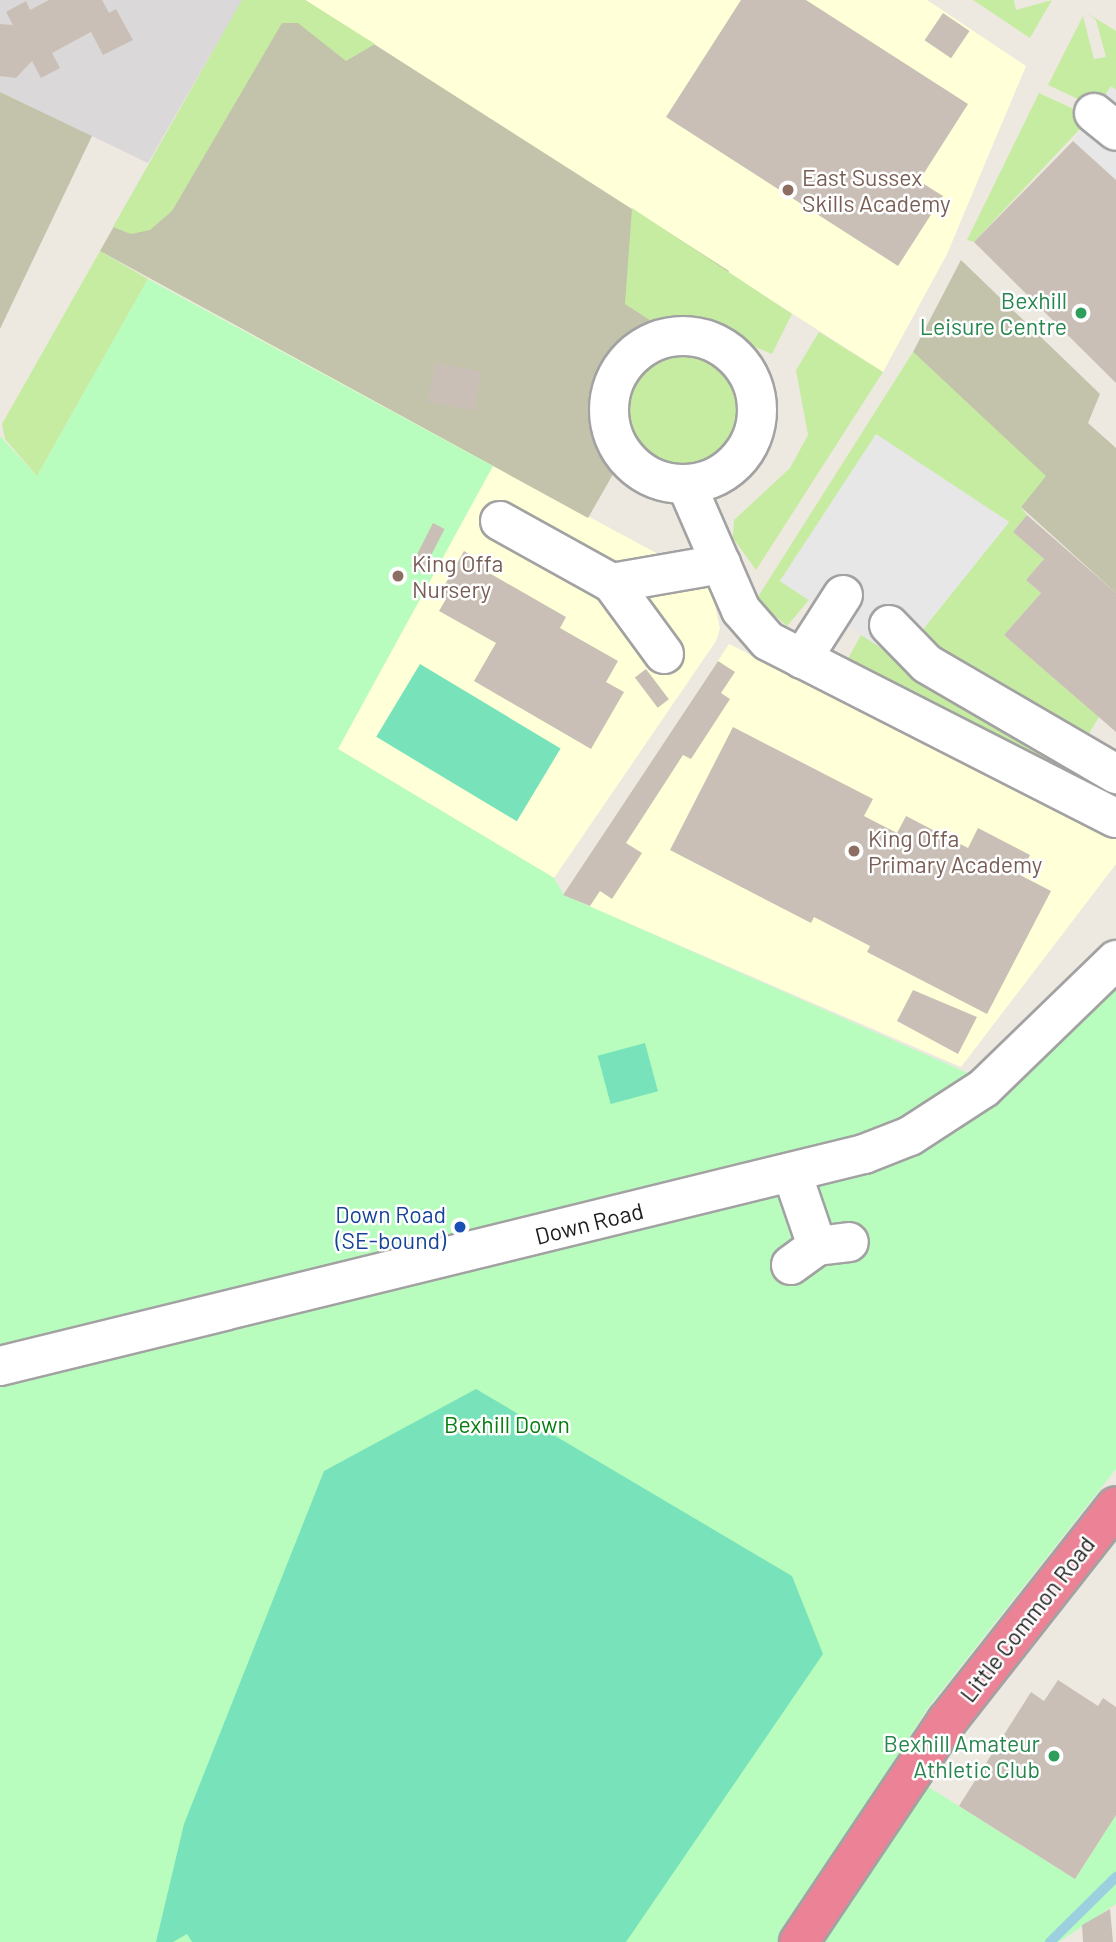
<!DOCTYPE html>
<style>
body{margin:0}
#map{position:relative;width:1116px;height:1942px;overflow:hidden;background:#eee9e0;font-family:Barlow,sans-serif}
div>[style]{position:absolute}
.residential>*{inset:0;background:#dad8d8}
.education>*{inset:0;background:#ffffd8}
.construction>*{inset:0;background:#c3c3ab}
.grass>*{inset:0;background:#c6eca2}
.round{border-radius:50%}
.park>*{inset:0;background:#b8fcbe}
.pitch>*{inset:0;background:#78e3ba;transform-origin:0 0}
.parking>*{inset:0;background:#e7e7e7}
.stream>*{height:10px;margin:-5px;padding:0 5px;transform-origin:5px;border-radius:5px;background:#9dd0df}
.building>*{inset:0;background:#cabfb6;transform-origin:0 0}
.roads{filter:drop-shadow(2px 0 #a2a2a2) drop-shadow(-2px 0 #a2a2a2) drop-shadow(0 2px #a2a2a2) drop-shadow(0 -2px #a2a2a2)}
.minor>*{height:38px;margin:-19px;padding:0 19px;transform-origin:19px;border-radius:19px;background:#fff}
.minor>.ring{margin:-19px;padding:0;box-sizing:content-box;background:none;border:38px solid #fff;border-radius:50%}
.highway>*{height:38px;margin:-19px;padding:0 19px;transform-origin:19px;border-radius:19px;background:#eb8295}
.dots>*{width:19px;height:19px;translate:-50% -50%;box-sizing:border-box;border:4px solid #fff;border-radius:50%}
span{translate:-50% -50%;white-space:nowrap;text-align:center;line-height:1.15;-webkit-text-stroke:5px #fff;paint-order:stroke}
.education-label{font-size:23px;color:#785e54}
.left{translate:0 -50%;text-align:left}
.leisure-label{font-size:23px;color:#27864d}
.right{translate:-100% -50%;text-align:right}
.transit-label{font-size:23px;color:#164399}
.street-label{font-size:23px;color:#1b1b1b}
.park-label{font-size:23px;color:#057e0f}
</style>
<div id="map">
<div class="residential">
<i style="clip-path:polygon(0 0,242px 0,148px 163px,0 92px)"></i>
</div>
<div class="education">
<i style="clip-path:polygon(305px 0,927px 0,1026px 66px,947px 254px,883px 372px)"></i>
<i style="clip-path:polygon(148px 279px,710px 582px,720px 628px,716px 641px,554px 878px,338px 749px)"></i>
<i style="clip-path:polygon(729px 644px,1116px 837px,1116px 864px,961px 1067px,563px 895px)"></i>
</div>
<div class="construction">
<i style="clip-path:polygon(242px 0,305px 0,729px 271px,588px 518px,100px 251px)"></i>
<i style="clip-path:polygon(0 92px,92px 136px,0 329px)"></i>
<i style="clip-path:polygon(961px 260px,1100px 394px,1088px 423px,1116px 448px,1116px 593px,1021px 507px,1045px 476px,913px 352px)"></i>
</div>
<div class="grass">
<i style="clip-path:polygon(242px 0,305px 0,375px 44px,346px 61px,298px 23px,282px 23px,172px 211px,150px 230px,131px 234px,113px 227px)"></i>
<i style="clip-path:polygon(973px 0,1014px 0,1016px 10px,1052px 0,1030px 38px)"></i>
<i style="clip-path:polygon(1087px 13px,1116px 31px,1116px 90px,1112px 87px,1097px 108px,1048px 85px,1083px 16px,1094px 59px,1106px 57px,1096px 20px)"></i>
<i style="clip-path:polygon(1039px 93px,1091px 117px,974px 242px,967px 240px)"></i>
<i style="clip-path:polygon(632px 208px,792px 314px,772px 354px,709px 328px,656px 324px,625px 304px)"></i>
<i style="clip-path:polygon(100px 251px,148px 279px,37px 476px,5px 439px,2px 424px)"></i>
<i style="clip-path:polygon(819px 332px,883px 372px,756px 570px,733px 538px,734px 520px,790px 468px,808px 435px,796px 370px)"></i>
<i style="clip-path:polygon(913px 352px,1046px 476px,1021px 507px,1027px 515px,1013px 532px,1044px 559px,1026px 580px,1041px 593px,1004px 635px,1099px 717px,1085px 740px,921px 644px,924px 628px,1009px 522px,877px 435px,780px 581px,809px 600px,787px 626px,756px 600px)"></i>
<i class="round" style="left:628px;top:352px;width:116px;height:116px"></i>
<i style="clip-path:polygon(861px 635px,1116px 788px,1116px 801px,845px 664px)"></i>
</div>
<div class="park">
<i style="clip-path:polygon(148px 279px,493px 466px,338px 749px,554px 878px,564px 895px,1004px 1089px,1116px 980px,1116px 1469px,928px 1708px,892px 1764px,1075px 1879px,1116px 1815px,1116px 1904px,1059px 1942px,0 1942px,0 436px,37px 476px)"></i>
</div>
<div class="pitch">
<i style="left:420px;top:664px;width:164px;height:85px;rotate:31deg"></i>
<i style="left:645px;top:1043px;width:50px;height:49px;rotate:75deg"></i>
<i style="clip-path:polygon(476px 1389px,792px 1576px,823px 1654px,626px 1942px,192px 1942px,187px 1934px,173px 1942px,156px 1942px,184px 1824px,324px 1471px)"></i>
</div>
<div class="parking">
<i style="clip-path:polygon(1111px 86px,1116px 90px,1116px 180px,1073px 141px)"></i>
<i style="clip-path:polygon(876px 434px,1009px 522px,924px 628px,908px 666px,780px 581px)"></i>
</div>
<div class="stream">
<i style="left:1050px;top:1942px;width:93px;rotate:-44.6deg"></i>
</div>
<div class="building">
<i style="clip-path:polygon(49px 0,102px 0,109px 13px,116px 9px,133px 40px,103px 55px,91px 32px,52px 53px,60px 68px,41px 78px,32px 61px,16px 78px,0 76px,0 24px,13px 25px,6px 12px,26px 1px,30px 10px)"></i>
<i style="clip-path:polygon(741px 0,806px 0,968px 104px,919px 181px,943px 196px,898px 266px,666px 117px)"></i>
<i style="left:943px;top:13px;width:32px;height:33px;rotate:34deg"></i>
<i style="clip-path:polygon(1073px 141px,1116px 180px,1116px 383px,974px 242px)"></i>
<i style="left:435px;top:363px;width:47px;height:40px;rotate:10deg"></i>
<i style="clip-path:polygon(1027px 515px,1116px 593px,1116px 732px,1004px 635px,1041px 593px,1026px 580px,1044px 559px,1013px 532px)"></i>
<i style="left:433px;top:523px;width:13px;height:49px;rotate:27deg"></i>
<i style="clip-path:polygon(464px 551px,487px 565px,484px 570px,566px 617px,560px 628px,618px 661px,606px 682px,624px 692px,591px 749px,474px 681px,496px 643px,439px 611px,446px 599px,439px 595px)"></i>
<i style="clip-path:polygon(718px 661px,735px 672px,721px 693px,730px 699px,691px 759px,683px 755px,626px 843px,642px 853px,612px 899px,600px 891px,590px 906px,563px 895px)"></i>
<i style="left:646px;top:669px;width:38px;height:14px;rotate:53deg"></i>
<i style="clip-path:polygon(733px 727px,873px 799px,864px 816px,897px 833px,906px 816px,968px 848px,978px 828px,1030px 855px,1020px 875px,1051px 891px,987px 1014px,867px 952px,870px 946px,814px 917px,811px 923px,670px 850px)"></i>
<i style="clip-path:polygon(913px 990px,977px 1017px,958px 1054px,897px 1021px)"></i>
<i style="clip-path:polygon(1058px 1680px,1098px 1706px,1103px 1698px,1116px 1707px,1116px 1815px,1075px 1879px,959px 1806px,1031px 1692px,1044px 1701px)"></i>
<i style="clip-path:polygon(1110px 1909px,1113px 1942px,1083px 1942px,1082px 1925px)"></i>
</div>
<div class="roads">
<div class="minor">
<i style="left:1094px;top:113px;width:28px;rotate:39deg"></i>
<i class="ring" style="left:609px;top:336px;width:110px;height:110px"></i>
<i style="left:687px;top:486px;width:135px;rotate:66.5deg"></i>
<i style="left:741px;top:610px;width:41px;rotate:48.9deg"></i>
<i style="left:768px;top:641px;width:390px;rotate:27deg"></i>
<i style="left:500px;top:521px;width:128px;rotate:29deg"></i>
<i style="left:612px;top:583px;width:111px;rotate:-9.9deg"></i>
<i style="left:612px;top:583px;width:88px;rotate:53.8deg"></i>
<i style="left:889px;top:625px;width:54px;rotate:45.7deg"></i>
<i style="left:927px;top:664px;width:219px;rotate:30.2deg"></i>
<i style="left:802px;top:659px;width:76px;rotate:-57.4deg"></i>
<i style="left:792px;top:1173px;width:77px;rotate:71.1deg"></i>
<i style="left:791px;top:1265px;width:32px;rotate:-36deg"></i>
<i style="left:817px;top:1246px;width:32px;rotate:-7deg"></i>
<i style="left:0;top:1366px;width:890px;rotate:-13.79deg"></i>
<i style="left:864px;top:1154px;width:49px;rotate:-21.4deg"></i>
<i style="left:910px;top:1136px;width:88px;rotate:-33deg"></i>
<i style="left:984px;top:1088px;width:184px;rotate:-44.1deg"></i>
</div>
<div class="highway">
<i style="left:799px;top:1942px;width:266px;rotate:-56.2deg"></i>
<i style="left:947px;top:1721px;width:273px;rotate:-51.8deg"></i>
</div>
</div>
<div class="dots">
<i style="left:788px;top:190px;background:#8d6e63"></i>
<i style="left:1081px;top:313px;background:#2e9e5b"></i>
<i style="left:398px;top:576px;background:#8d6e63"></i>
<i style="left:854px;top:851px;background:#8d6e63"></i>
<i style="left:460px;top:1227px;background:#1a4fb4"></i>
<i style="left:1054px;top:1756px;background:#2e9e5b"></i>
</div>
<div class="education-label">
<span class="left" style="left:802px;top:190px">East Sussex<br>Skills Academy</span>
<span class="left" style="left:412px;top:576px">King Offa<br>Nursery</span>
<span class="left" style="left:868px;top:851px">King Offa<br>Primary Academy</span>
</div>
<div class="leisure-label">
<span class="right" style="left:1067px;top:313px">Bexhill<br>Leisure Centre</span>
<span class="right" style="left:1040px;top:1756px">Bexhill Amateur<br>Athletic Club</span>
</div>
<div class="transit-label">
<span class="right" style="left:446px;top:1227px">Down Road<br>(SE-bound)</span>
</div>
<div class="street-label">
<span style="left:589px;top:1223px;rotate:-14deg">Down Road</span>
<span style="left:1027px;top:1619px;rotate:-52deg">Little Common Road</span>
</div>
<div class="park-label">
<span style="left:507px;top:1424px">Bexhill Down</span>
</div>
</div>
